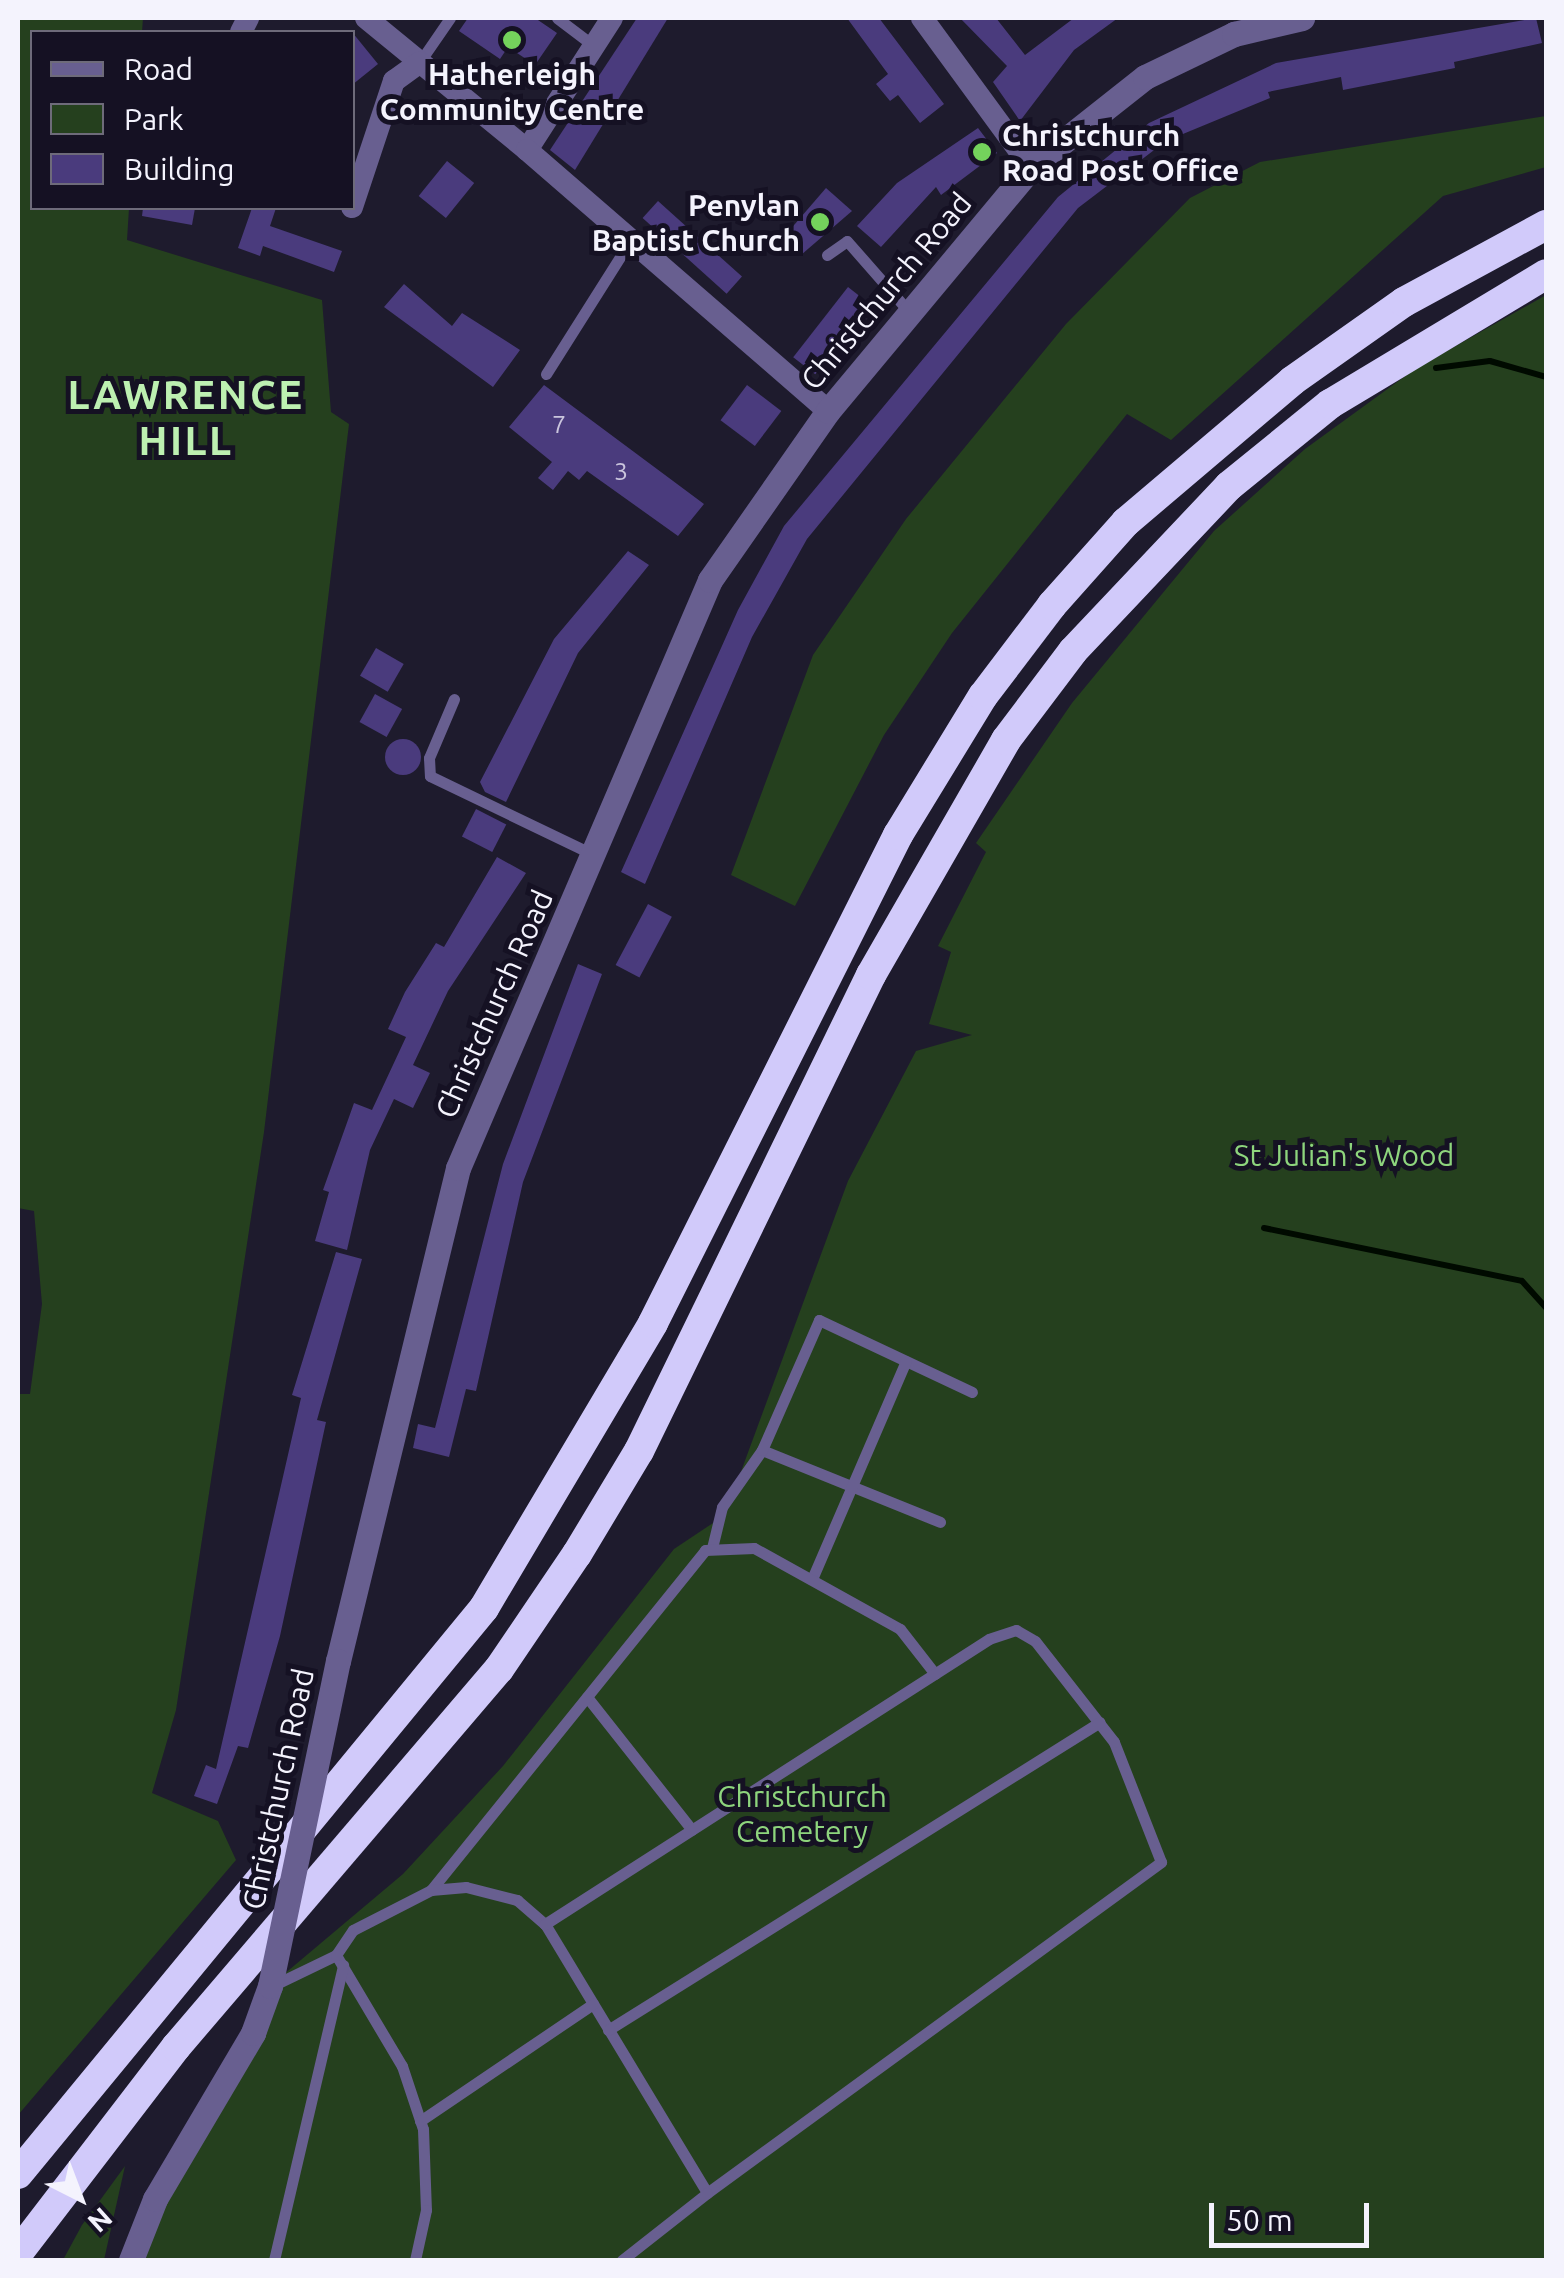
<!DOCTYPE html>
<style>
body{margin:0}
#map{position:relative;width:1564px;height:2278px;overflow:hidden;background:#1e1b2d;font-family:Ubuntu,sans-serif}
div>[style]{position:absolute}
.green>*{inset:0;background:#25401e}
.stream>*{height:6px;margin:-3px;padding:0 3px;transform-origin:3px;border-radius:3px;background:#000a00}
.building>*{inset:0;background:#4a3b7d;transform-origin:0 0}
.round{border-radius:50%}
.service>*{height:11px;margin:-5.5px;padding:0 5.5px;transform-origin:5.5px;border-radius:5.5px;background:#685f90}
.minor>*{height:22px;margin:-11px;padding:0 11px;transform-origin:11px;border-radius:11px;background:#685f90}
.tertiary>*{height:25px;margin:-12.5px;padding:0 12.5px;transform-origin:12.5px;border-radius:12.5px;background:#685f90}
.motorway>*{height:30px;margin:-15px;padding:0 15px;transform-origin:15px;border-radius:15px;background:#d1cafa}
.tertiary-bridge>*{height:25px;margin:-12.5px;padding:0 12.5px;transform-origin:12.5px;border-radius:12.5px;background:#685f90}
.dots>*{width:28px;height:28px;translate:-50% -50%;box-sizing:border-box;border:5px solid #151123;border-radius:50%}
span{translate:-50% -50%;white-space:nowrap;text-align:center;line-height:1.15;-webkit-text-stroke:10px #151123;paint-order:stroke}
.number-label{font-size:25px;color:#cac5dd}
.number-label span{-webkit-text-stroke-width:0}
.poi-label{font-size:30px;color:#f4f3fd;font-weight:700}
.left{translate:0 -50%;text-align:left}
.right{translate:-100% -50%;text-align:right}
.street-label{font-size:30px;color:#f4f3fd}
.park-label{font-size:30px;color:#8ed57d}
.district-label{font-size:40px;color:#bdf0b1;font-weight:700;letter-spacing:2.5px}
.frame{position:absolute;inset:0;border:20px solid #f4f3fd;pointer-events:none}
.legend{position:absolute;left:30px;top:30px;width:325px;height:180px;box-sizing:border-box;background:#151123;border:2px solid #6e6b7a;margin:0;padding:12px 18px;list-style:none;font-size:30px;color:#f4f3fd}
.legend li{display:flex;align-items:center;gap:20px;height:50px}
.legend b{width:50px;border:2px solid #6e6b7a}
.north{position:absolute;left:30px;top:2148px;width:100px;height:100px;-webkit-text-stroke:8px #151123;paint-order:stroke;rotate:138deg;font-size:28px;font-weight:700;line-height:40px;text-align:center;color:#f4f3fd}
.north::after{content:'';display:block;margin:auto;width:35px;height:45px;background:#f4f3fd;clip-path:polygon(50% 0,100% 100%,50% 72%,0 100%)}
.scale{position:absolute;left:1209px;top:2203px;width:160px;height:45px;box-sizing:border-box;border:5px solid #f4f3fd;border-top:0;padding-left:12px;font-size:30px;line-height:35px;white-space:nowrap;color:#f4f3fd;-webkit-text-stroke:8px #151123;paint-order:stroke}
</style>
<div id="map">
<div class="green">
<i style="clip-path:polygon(18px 18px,143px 18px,142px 32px,32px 32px,32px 208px,129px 208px,127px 240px,322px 300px,331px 412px,349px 424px,264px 1132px,176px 1710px,152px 1793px,218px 1821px,236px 1860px,18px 2115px,18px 1394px,30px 1394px,42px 1304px,34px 1211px,18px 1208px)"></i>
<i style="clip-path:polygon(1546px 116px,1546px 167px,1443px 196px,1171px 440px,1127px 414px,952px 633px,884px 735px,795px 906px,731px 875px,813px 655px,906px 519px,1066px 324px,1190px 198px,1260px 162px)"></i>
<i style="clip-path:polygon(1546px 295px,1546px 2260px,131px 2260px,270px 1986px,403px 1874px,503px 1766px,674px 1549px,725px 1515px,848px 1181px,916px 1051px,972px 1035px,929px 1024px,951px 952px,938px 946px,986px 852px,976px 843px,1072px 703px,1214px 531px,1305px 449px,1415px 369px)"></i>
<i style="clip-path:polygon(125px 2166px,104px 2260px,63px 2260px,82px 2225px)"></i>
</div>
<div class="stream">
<i style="left:1436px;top:368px;width:54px;rotate:-7.4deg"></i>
<i style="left:1490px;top:361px;width:58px;rotate:15.9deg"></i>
<i style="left:1264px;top:1228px;width:263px;rotate:11.6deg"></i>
<i style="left:1522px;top:1281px;width:36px;rotate:48deg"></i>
</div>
<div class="building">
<i style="clip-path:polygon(468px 18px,535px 18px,557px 33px,535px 65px,508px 47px,500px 59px,459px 31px)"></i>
<i style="clip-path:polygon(637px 18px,668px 18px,575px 170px,550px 150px)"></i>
<i style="clip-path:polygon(847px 18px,879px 18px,944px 104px,920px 123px,898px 95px,890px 101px,876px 84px,888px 74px)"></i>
<i style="clip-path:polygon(960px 18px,996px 18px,1025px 55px,1074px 18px,1118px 18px,1074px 50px,1020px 121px,993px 82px,1007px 66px)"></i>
<i style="clip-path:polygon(1536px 18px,1542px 43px,1454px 62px,1455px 68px,1343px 90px,1341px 77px,1268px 92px,1270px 98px,1166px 141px,1078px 208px,807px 539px,752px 637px,645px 884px,621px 872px,738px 610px,784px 526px,1058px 197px,1149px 123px,1276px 63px)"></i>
<i style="clip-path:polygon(352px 32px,378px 64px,352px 85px)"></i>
<i style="clip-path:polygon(978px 128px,997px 153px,941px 195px,936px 187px,881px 247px,857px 226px,897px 183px)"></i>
<i style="left:447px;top:161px;width:35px;height:45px;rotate:39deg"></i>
<i style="clip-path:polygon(826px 188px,852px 211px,801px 255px,782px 239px)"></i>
<i style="left:658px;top:201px;width:113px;height:23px;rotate:42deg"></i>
<i style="clip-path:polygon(143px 208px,195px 208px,192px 225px,142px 216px)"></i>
<i style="clip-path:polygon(252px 208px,276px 208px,270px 226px,342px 251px,334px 272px,263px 246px,260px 256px,238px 248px)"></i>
<i style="clip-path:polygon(404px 284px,452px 326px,462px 313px,520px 350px,493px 387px,384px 307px)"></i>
<i style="left:848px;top:287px;width:28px;height:89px;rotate:38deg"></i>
<i style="clip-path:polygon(544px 385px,704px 504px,678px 536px,587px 471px,579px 480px,568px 471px,553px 490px,538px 478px,552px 462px,509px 427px)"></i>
<i style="left:747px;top:385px;width:43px;height:44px;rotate:37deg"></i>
<i style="clip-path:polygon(628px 551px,649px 565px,578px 653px,506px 802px,485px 792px,480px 782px,554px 639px)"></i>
<i style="left:376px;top:648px;width:32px;height:32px;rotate:30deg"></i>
<i style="left:375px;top:694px;width:31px;height:32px;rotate:29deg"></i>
<i class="round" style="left:385px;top:739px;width:36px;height:36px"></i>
<i style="left:476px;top:809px;width:34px;height:31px;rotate:27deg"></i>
<i style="clip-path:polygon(497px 857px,526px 873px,448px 991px,413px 1065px,430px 1073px,413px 1108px,394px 1099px,370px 1150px,347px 1250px,315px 1241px,329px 1192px,323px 1190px,354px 1103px,372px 1110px,406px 1037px,388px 1029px,405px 992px,436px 943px,444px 947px)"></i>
<i style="left:648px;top:904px;width:27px;height:69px;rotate:28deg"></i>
<i style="clip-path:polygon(578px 964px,602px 974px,523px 1182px,476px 1391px,466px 1389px,449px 1457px,413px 1448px,418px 1424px,435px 1428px,503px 1164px)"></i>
<i style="clip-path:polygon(336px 1252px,362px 1259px,317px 1420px,326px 1422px,280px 1636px,248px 1748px,238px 1746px,217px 1804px,194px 1796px,206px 1765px,216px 1769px,301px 1398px,292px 1395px)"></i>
</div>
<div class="service">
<i style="left:557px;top:18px;width:46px;rotate:37.1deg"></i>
<i style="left:419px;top:63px;width:55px;rotate:-55.4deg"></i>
<i style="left:827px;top:255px;width:24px;rotate:-35deg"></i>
<i style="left:847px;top:241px;width:96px;rotate:48.8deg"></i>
<i style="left:546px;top:374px;width:161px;rotate:-57.7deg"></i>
<i style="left:454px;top:699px;width:64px;rotate:113deg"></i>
<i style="left:429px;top:758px;width:18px;rotate:87deg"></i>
<i style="left:430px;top:776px;width:180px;rotate:25.7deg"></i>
<i style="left:762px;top:1450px;width:192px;rotate:22deg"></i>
<i style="left:712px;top:1548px;width:42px;rotate:-76.3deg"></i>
<i style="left:722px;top:1507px;width:70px;rotate:-54.9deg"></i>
<i style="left:762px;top:1450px;width:142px;rotate:-66.3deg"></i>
<i style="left:819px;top:1320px;width:169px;rotate:25.2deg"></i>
<i style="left:812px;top:1579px;width:237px;rotate:-66.7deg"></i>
<i style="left:587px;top:1697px;width:169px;rotate:51.7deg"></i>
<i style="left:431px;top:1890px;width:437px;rotate:-51.1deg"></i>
<i style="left:705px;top:1550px;width:49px;rotate:-2.3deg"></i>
<i style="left:754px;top:1548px;width:167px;rotate:29deg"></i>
<i style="left:900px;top:1629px;width:57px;rotate:52.1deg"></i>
<i style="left:336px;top:1955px;width:129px;rotate:59.3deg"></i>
<i style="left:402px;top:2066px;width:66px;rotate:71.6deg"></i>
<i style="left:423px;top:2129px;width:81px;rotate:87.9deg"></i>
<i style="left:426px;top:2210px;width:51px;rotate:102.4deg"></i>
<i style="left:274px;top:1985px;width:69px;rotate:-25.8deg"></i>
<i style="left:336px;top:1955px;width:30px;rotate:-56deg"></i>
<i style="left:353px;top:1930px;width:88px;rotate:-27.1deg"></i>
<i style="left:431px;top:1890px;width:35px;rotate:-5deg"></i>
<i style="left:466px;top:1887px;width:53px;rotate:14.3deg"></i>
<i style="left:517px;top:1900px;width:37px;rotate:41deg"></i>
<i style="left:545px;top:1924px;width:314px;rotate:58.9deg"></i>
<i style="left:707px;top:2193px;width:562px;rotate:-36.09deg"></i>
<i style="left:1161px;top:1862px;width:129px;rotate:-111.4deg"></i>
<i style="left:1114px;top:1742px;width:128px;rotate:-128deg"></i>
<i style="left:1035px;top:1641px;width:22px;rotate:-150deg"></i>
<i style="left:1016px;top:1630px;width:28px;rotate:162deg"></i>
<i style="left:989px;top:1639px;width:528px;rotate:147.3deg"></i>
<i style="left:608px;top:2030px;width:580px;rotate:-32.05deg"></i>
<i style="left:420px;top:2121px;width:209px;rotate:-34.1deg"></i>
<i style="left:274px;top:2260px;width:303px;rotate:-76.8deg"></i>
<i style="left:622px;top:2260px;width:108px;rotate:-38.2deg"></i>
</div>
<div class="minor">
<i style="left:366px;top:18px;width:208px;rotate:39.3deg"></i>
<i style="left:612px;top:18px;width:157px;rotate:122.8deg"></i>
<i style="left:527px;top:150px;width:398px;rotate:40.9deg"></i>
<i style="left:922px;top:18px;width:185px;rotate:53.8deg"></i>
<i style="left:241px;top:32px;width:16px;rotate:-63deg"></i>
<i style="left:352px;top:207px;width:133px;rotate:-71.6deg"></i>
<i style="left:394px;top:81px;width:31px;rotate:-36deg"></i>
</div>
<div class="tertiary">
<i style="left:338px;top:1661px;width:507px;rotate:-76.32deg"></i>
<i style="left:458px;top:1168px;width:640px;rotate:-66.8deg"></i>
<i style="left:710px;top:580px;width:206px;rotate:-55.1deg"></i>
<i style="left:828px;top:411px;width:317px;rotate:-50.2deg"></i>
<i style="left:1031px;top:167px;width:145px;rotate:-38.3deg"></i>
<i style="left:1145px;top:77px;width:99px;rotate:-25.8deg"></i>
<i style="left:1234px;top:34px;width:70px;rotate:-13.2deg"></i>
<i style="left:131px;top:2260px;width:66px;rotate:-68.5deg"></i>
<i style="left:155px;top:2199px;width:193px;rotate:-59.4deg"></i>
<i style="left:253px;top:2033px;width:50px;rotate:-70.1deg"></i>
</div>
<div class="motorway">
<i style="left:18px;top:2174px;width:733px;rotate:-50.53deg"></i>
<i style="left:484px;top:1608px;width:331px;rotate:-59.3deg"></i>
<i style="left:653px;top:1323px;width:546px;rotate:-63.34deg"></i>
<i style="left:898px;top:835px;width:163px;rotate:-58.6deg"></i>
<i style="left:983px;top:696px;width:114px;rotate:-52.8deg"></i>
<i style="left:1052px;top:605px;width:111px;rotate:-48.3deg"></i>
<i style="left:1126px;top:522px;width:218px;rotate:-40.3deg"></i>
<i style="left:1292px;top:381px;width:137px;rotate:-35.2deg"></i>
<i style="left:1404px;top:302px;width:162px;rotate:-28.5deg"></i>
<i style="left:18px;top:2253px;width:260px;rotate:-52.5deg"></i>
<i style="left:176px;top:2047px;width:497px;rotate:-49.5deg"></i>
<i style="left:499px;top:1669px;width:139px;rotate:-55.9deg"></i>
<i style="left:577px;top:1554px;width:120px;rotate:-59deg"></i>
<i style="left:639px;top:1451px;width:530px;rotate:-64.02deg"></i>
<i style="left:871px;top:975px;width:271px;rotate:-60.1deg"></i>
<i style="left:1006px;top:740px;width:111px;rotate:-53deg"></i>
<i style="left:1073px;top:651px;width:227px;rotate:-46.6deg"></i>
<i style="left:1229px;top:486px;width:130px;rotate:-39.1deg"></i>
<i style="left:1330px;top:404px;width:252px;rotate:-31deg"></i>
</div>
<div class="tertiary-bridge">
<i style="left:270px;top:1986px;width:332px;rotate:-78.2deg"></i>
</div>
<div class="dots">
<i style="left:512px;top:40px;background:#74d25c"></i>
<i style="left:982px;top:152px;background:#74d25c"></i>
<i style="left:820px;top:222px;background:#74d25c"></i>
</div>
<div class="number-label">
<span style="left:559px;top:424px">7</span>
<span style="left:621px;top:471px">3</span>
</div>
<div class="poi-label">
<span style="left:512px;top:91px">Hatherleigh<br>Community Centre</span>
<span class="left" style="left:1002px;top:152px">Christchurch<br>Road Post Office</span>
<span class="right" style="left:800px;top:222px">Penylan<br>Baptist Church</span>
</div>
<div class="street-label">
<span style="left:886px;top:291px;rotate:-50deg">Christchurch Road</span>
<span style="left:494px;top:1004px;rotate:-66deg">Christchurch Road</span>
<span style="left:278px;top:1789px;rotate:-78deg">Christchurch Road</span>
</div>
<div class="park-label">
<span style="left:1344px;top:1155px">St Julian's Wood</span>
<span style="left:802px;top:1813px">Christchurch<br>Cemetery</span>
</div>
<div class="district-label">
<span style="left:186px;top:418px">LAWRENCE<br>HILL</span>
</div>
<div class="frame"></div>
<ul class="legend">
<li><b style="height:12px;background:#685f90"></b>Road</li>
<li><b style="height:28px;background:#25401e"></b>Park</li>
<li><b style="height:28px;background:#4a3b7d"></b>Building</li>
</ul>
<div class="north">N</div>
<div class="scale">50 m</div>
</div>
